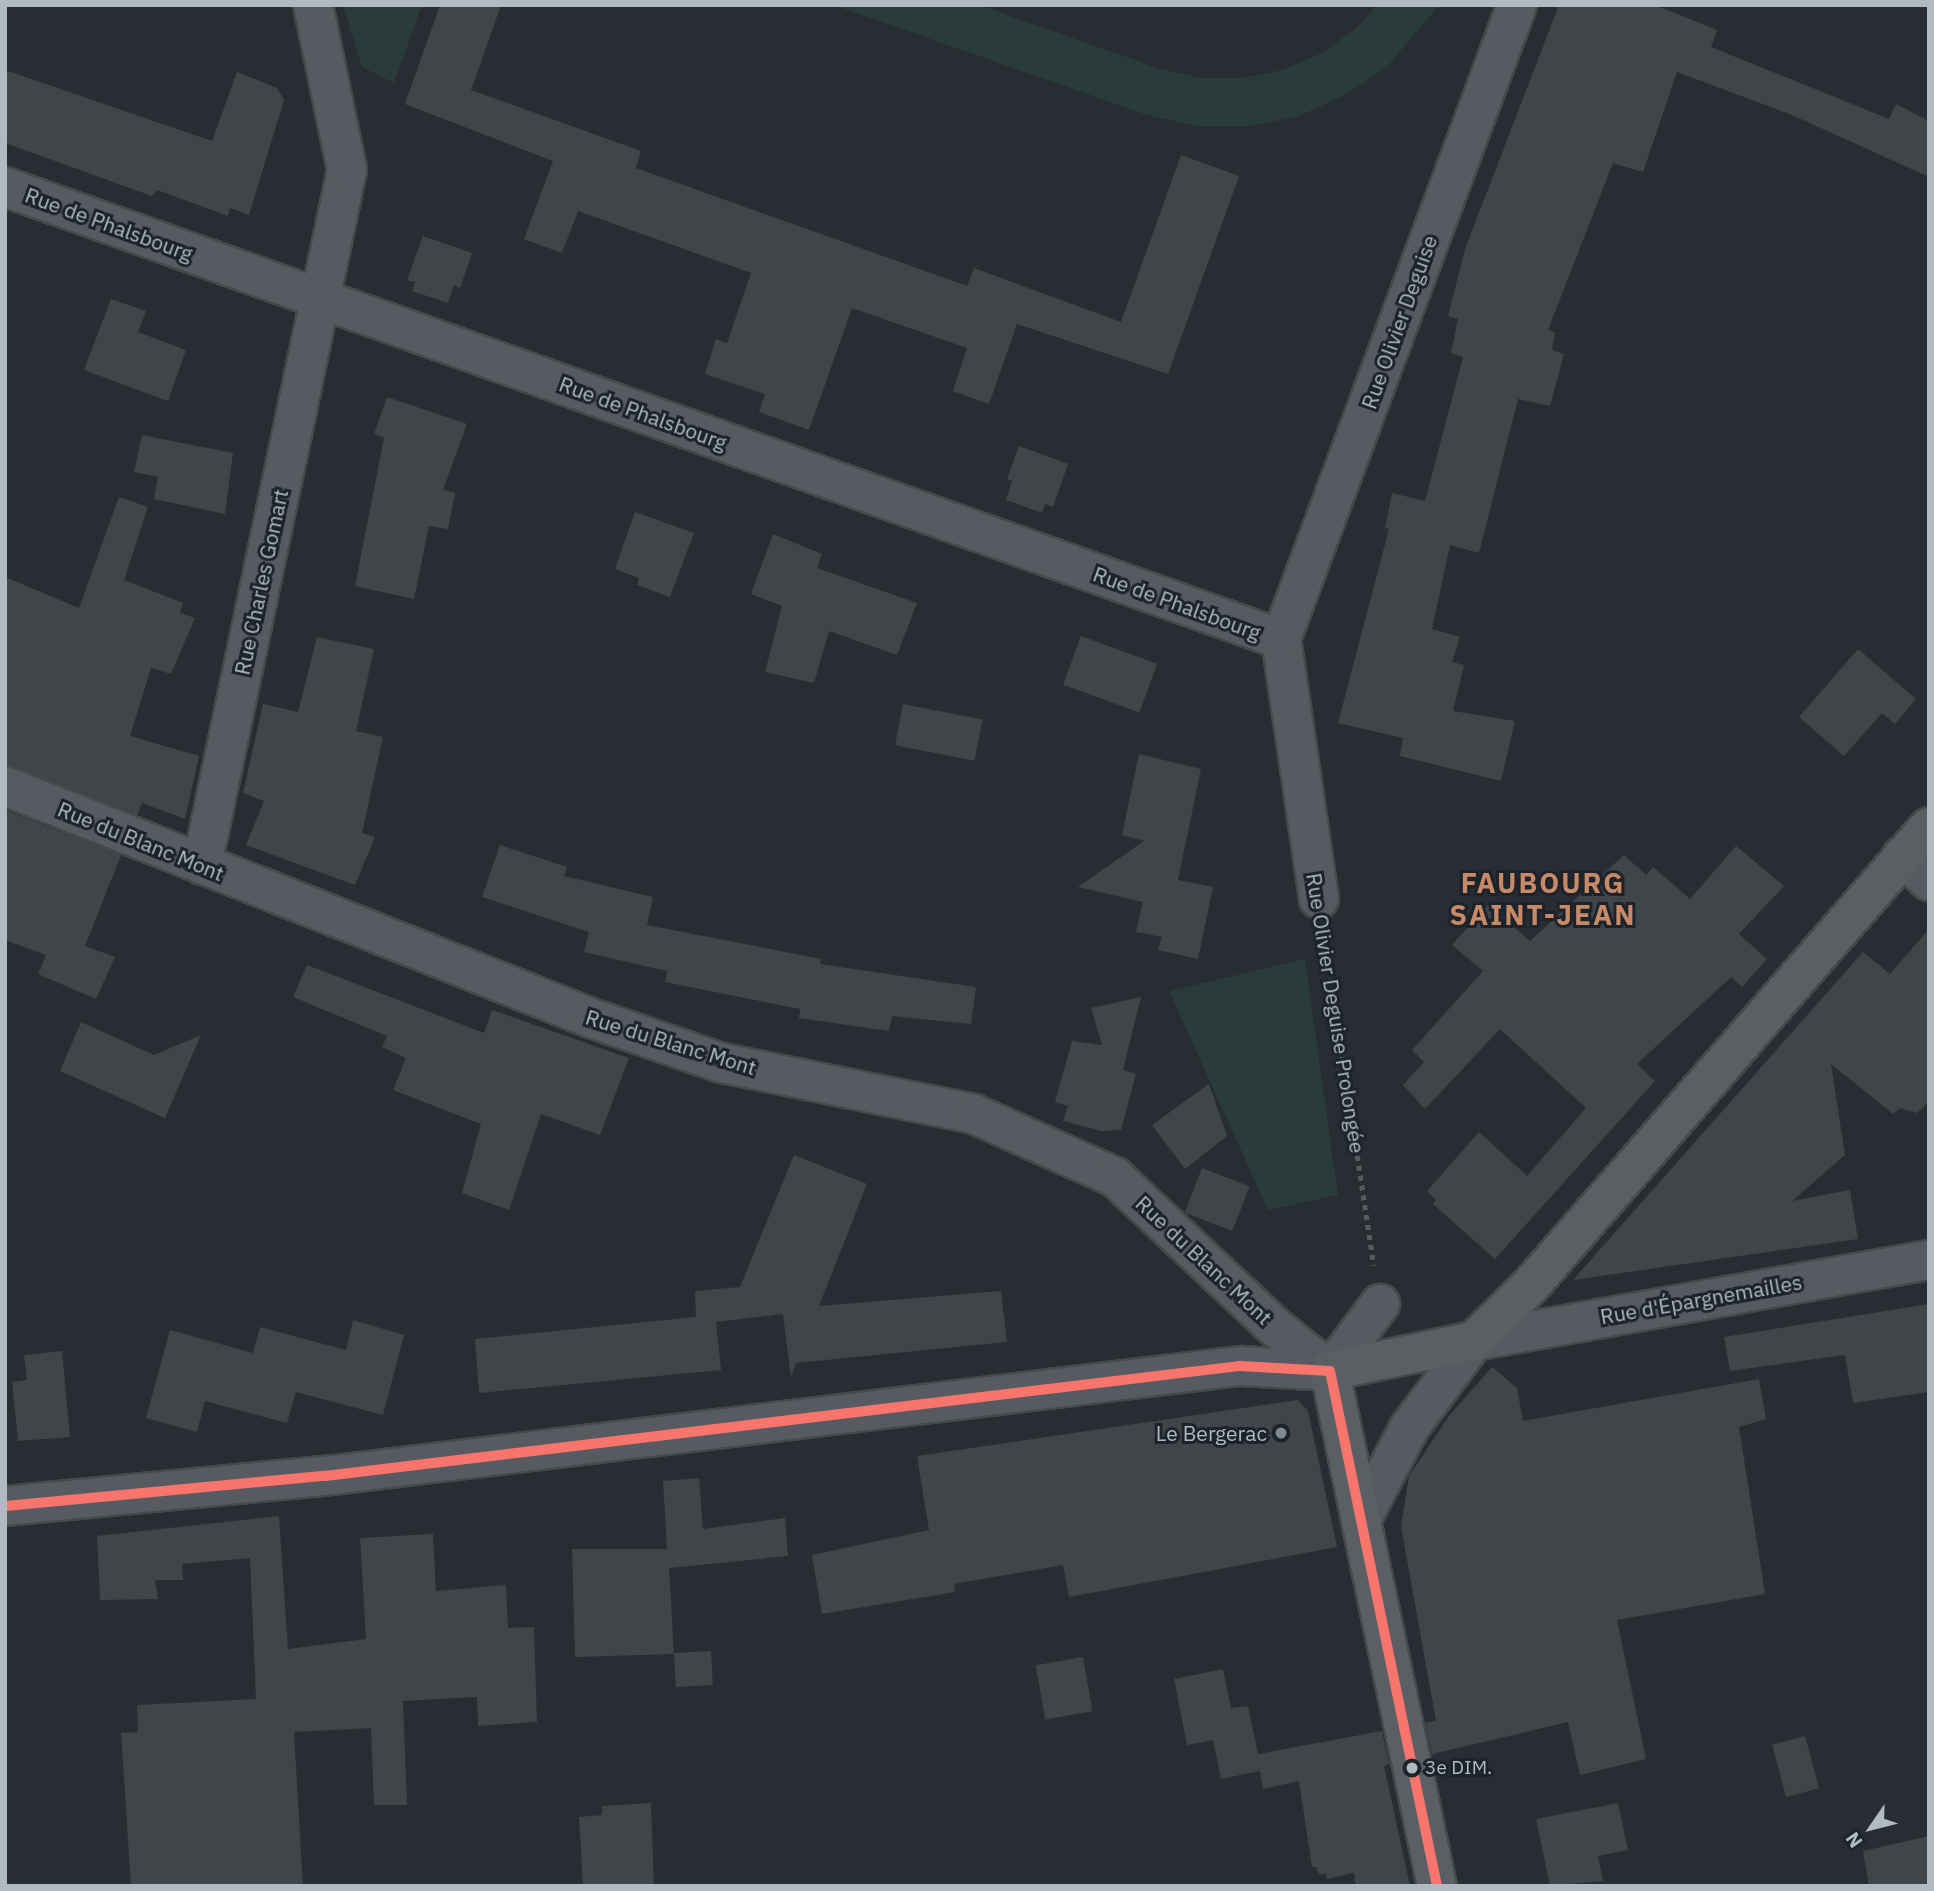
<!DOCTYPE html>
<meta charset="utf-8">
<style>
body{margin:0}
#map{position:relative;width:1934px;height:1891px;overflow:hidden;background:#272d32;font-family:"IBM Plex Sans",sans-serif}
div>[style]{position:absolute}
.green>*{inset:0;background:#2a3b3b}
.building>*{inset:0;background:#40454a;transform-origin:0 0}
.path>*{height:4.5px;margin-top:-2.25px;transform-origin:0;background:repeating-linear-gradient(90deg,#575b5f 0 5px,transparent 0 10px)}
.roads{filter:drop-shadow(2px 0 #44494d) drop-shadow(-2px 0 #44494d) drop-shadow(0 2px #44494d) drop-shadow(0 -2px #44494d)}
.minor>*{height:38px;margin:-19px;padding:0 19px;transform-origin:19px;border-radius:19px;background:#575a60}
.secondary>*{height:38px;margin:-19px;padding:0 19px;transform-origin:19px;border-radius:19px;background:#5b5f64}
.bus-1>*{height:10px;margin:-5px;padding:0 5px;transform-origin:5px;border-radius:5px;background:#f7756d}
.dots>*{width:19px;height:19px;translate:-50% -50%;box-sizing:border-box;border:4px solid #1c232b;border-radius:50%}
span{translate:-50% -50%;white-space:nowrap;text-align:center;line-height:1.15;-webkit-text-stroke:6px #1c232b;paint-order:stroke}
.bus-label{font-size:19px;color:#b1b9c3}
.left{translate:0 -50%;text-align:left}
.street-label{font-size:21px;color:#b1b9c3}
.poi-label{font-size:21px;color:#b1b9c3}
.right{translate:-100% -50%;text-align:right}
.district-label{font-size:28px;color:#c88967;font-weight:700;letter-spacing:2px}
.frame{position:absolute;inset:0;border:7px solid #b1b9c3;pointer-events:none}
.north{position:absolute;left:1836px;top:1793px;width:70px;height:70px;-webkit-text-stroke:5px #1c232b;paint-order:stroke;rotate:235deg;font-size:19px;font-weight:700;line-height:28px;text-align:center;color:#b1b9c3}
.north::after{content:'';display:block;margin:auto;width:24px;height:32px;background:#b1b9c3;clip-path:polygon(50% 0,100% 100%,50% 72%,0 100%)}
</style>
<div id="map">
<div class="green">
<i style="clip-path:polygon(343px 5px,422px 5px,394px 83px,362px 67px)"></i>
<i style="clip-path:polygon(834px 5px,979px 5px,1160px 69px,1202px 78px,1244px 78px,1282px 70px,1322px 53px,1355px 29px,1377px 5px,1439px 5px,1387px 67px,1345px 95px,1297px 117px,1249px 126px,1197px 126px,1147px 115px)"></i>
<i style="clip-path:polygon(1305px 959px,1338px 1195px,1268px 1210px,1169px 991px)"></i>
</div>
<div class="building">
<i style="clip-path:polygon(440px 5px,501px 5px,471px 90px,641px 151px,636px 168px,967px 286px,974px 268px,1121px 322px,1181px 155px,1239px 176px,1168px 374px,1017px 324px,989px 404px,953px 391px,967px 348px,852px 308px,809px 430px,759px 412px,765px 394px,705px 374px,716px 339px,727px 343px,751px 273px,578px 211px,562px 253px,524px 239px,553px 161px,405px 104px)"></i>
<i style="clip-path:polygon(1559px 5px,1655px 5px,1717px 30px,1711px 47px,1889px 119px,1896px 104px,1929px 121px,1929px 177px,1792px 115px,1677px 72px,1643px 172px,1613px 163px,1548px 330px,1555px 332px,1552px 350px,1564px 354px,1550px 406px,1518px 399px,1479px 553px,1450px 545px,1432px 629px,1460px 637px,1452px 662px,1464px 665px,1453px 711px,1515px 721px,1501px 781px,1400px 756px,1403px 738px,1338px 723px,1389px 529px,1385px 528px,1392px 493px,1425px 501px,1463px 357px,1451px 353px,1458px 319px,1448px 316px,1465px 249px)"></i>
<i style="clip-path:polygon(5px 70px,212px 141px,237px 72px,277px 88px,284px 100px,249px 215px,230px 208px,228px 216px,157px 190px,152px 196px,5px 143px)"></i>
<i style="clip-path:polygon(423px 236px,472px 253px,460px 288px,454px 285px,448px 303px,412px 291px,415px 282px,407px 280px)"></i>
<i style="clip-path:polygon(111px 299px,146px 311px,138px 332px,186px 350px,168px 401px,84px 370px)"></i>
<i style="clip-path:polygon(387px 397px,467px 424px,443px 490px,455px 493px,448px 529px,429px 526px,414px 599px,355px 586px,384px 438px,374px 434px)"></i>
<i style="clip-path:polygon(142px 435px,233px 453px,225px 514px,154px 499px,158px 477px,134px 472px)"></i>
<i style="clip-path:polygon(1019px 446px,1068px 464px,1053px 507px,1045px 504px,1042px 513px,1006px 500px,1012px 481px,1007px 479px)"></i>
<i style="clip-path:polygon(119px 497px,148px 507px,124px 580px,183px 603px,180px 613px,195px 618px,171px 674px,151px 668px,130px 736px,199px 756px,185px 819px,142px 803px,137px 815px,5px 765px,5px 577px,79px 608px)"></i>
<i style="clip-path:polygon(635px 512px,694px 533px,670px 597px,637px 585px,639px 578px,615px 569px)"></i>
<i style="clip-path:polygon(773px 534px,822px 554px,817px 568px,917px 603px,897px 655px,829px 631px,814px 683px,765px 672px,782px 606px,751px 594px)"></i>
<i style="left:1081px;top:636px;width:81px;height:52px;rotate:20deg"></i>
<i style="clip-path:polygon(317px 637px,374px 649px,356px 731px,383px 737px,362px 833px,375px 837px,355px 885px,246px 845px,264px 801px,243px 793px,263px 704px,298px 712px)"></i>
<i style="clip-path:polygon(1858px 649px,1916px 699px,1895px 724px,1882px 713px,1844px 756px,1799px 717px)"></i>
<i style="left:903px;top:704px;width:81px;height:42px;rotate:11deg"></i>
<i style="clip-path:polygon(1139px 754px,1201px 769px,1178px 880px,1213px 887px,1198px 959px,1158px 950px,1162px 937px,1136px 932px,1143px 902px,1078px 887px,1144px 841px,1122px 835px)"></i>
<i style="clip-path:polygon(5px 810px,121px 855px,85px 946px,115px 957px,96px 999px,38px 974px,46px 955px,5px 940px)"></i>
<i style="clip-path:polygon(500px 845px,567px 867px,564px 876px,653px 897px,647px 925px,821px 959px,820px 964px,976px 987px,971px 1024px,892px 1016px,889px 1031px,799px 1018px,800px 1009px,665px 982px,667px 971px,584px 952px,589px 932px,482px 897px)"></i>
<i style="clip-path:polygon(1736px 846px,1784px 886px,1739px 934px,1767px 959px,1742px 987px,1731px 977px,1637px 1064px,1655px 1081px,1495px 1259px,1433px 1204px,1436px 1200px,1427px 1191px,1479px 1132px,1527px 1176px,1586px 1108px,1500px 1029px,1425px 1109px,1403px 1085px,1424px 1062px,1412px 1050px,1483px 971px,1452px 945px,1488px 905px,1530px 941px,1624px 855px,1646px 875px,1653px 867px,1690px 899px)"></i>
<i style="clip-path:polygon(1929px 929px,1929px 1101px,1917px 1113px,1900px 1108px,1893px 1114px,1831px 1064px,1845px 1155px,1792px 1201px,1850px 1190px,1858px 1239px,1573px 1280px,1863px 952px,1890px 974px)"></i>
<i style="clip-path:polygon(307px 965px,484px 1033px,492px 1010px,629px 1058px,600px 1135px,541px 1114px,509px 1210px,462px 1193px,481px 1124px,393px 1090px,406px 1058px,382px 1047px,387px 1036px,293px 997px)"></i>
<i style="clip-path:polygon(1141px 997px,1123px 1070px,1136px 1074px,1121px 1130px,1101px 1131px,1063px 1121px,1068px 1106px,1055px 1102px,1072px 1041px,1102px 1045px,1091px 1008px)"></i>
<i style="clip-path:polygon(81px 1022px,154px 1055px,201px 1035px,165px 1118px,60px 1071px)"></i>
<i style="clip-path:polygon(1209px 1084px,1227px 1136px,1185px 1169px,1152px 1125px)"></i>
<i style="clip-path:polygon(794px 1155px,867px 1184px,819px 1306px,1001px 1291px,1007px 1342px,796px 1363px,791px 1377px,783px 1314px,716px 1322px,721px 1370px,479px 1393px,475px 1339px,696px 1317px,695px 1291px,740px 1287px)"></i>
<i style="left:1202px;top:1168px;width:51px;height:48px;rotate:21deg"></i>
<i style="clip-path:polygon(1929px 1304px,1929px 1392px,1853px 1403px,1845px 1355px,1730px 1371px,1724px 1337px)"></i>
<i style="clip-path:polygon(353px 1320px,404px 1335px,383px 1415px,296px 1392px,287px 1423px,205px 1401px,197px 1432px,146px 1418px,170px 1330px,253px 1353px,260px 1327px,346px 1350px)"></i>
<i style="clip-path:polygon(62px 1351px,70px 1437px,18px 1441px,12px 1382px,27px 1380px,24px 1355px)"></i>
<i style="clip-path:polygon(1492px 1367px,1517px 1388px,1523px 1421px,1759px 1379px,1766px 1419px,1739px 1427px,1765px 1594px,1617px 1620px,1646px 1759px,1580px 1775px,1568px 1722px,1432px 1754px,1425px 1723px,1436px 1721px,1401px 1526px,1409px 1476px,1449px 1416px)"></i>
<i style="clip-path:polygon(1298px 1400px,1308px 1411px,1337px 1547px,1069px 1597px,1063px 1565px,954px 1584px,955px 1592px,822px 1614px,812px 1555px,929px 1530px,917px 1456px)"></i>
<i style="clip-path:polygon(699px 1478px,703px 1529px,785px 1518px,788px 1556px,669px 1568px,674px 1654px,575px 1657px,572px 1549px,667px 1549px,663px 1481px)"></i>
<i style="clip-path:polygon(279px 1516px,288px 1649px,366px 1639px,360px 1538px,433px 1534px,436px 1591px,506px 1585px,508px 1628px,534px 1627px,537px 1722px,478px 1726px,477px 1697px,403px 1701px,407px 1805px,374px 1805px,371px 1728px,294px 1732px,303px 1886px,131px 1886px,121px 1733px,138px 1732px,137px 1705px,256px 1699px,250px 1558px,182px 1564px,183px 1580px,155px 1580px,158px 1599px,100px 1600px,97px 1536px)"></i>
<i style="left:711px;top:1651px;width:34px;height:37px;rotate:87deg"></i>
<i style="left:1083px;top:1657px;width:55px;height:48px;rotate:80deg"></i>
<i style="clip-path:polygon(1223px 1669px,1231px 1708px,1248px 1706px,1258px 1754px,1382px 1731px,1389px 1764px,1384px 1766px,1410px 1886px,1356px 1886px,1354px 1873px,1327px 1879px,1326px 1873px,1319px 1875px,1316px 1867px,1312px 1867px,1299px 1781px,1263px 1789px,1260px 1771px,1221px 1779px,1213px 1740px,1187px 1745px,1174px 1679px)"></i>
<i style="left:1805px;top:1736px;width:54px;height:34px;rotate:75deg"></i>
<i style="clip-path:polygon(651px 1803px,654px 1886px,583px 1886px,579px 1817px,602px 1815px,602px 1806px)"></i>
<i style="clip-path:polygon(1618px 1803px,1628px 1850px,1598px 1856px,1603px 1881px,1550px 1886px,1536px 1819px)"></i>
<i style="clip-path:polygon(1929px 1836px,1929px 1886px,1869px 1886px,1863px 1851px)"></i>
</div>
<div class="path">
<i style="left:1325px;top:938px;width:331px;rotate:81.5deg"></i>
</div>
<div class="roads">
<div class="minor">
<i style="left:5px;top:187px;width:1354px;rotate:19.51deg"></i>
<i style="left:5px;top:786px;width:630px;rotate:21.6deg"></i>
<i style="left:591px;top:1018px;width:139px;rotate:19deg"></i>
<i style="left:722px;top:1063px;width:257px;rotate:11.4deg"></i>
<i style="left:974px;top:1114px;width:154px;rotate:24.1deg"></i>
<i style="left:1115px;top:1177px;width:219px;rotate:43.2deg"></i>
<i style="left:1275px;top:1327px;width:70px;rotate:38.7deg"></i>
<i style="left:1902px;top:856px;width:37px;rotate:43deg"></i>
<i style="left:202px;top:865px;width:710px;rotate:-78.22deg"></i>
<i style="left:347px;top:170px;width:168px;rotate:-101.6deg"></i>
<i style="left:1319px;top:899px;width:263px;rotate:-98.3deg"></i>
<i style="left:1281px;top:639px;width:676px;rotate:-69.58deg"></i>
<i style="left:1330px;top:1371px;width:84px;rotate:-53.3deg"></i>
<i style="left:5px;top:1506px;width:321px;rotate:-5.4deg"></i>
<i style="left:325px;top:1476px;width:922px;rotate:-6.86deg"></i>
<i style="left:1240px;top:1366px;width:90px;rotate:3.2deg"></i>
<i style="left:1361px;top:1520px;width:104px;rotate:-62.4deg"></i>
<i style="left:1409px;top:1428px;width:109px;rotate:-53.2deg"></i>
<i style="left:1474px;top:1341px;width:462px;rotate:-10.1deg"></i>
</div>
<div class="secondary">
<i style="left:1437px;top:1886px;width:526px;rotate:-101.74deg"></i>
<i style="left:1330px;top:1371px;width:147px;rotate:-11.8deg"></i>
<i style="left:1474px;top:1341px;width:81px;rotate:-44.5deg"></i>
<i style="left:1532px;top:1284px;width:605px;rotate:-49.02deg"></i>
</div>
</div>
<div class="bus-1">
<i style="left:1330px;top:1371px;width:526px;rotate:78.26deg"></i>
<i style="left:5px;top:1506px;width:321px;rotate:-5.4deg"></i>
<i style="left:325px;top:1476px;width:922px;rotate:-6.86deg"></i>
<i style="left:1240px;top:1366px;width:90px;rotate:3.2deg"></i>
</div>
<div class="dots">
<i style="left:1281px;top:1433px;background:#818890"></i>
<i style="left:1412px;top:1768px;background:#b1b9c3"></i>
</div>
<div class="bus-label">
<span class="left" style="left:1425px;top:1768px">3e DIM.</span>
</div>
<div class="street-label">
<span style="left:109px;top:224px;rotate:20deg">Rue de Phalsbourg</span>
<span style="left:1399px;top:322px;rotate:-70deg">Rue Olivier Deguise</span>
<span style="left:643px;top:413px;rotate:20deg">Rue de Phalsbourg</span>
<span style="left:261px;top:582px;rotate:-78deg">Rue Charles Gomart</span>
<span style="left:1177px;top:603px;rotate:20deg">Rue de Phalsbourg</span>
<span style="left:141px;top:841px;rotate:22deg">Rue du Blanc Mont</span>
<span style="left:1336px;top:1013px;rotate:81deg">Rue Olivier Deguise Prolongée</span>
<span style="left:671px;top:1042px;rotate:17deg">Rue du Blanc Mont</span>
<span style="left:1204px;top:1260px;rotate:43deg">Rue du Blanc Mont</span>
<span style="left:1701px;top:1299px;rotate:-10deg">Rue d'Épargnemailles</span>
</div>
<div class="poi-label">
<span class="right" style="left:1267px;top:1433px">Le Bergerac</span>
</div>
<div class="district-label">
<span style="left:1543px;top:899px">FAUBOURG<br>SAINT-JEAN</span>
</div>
<div class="frame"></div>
<div class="north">N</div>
</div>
